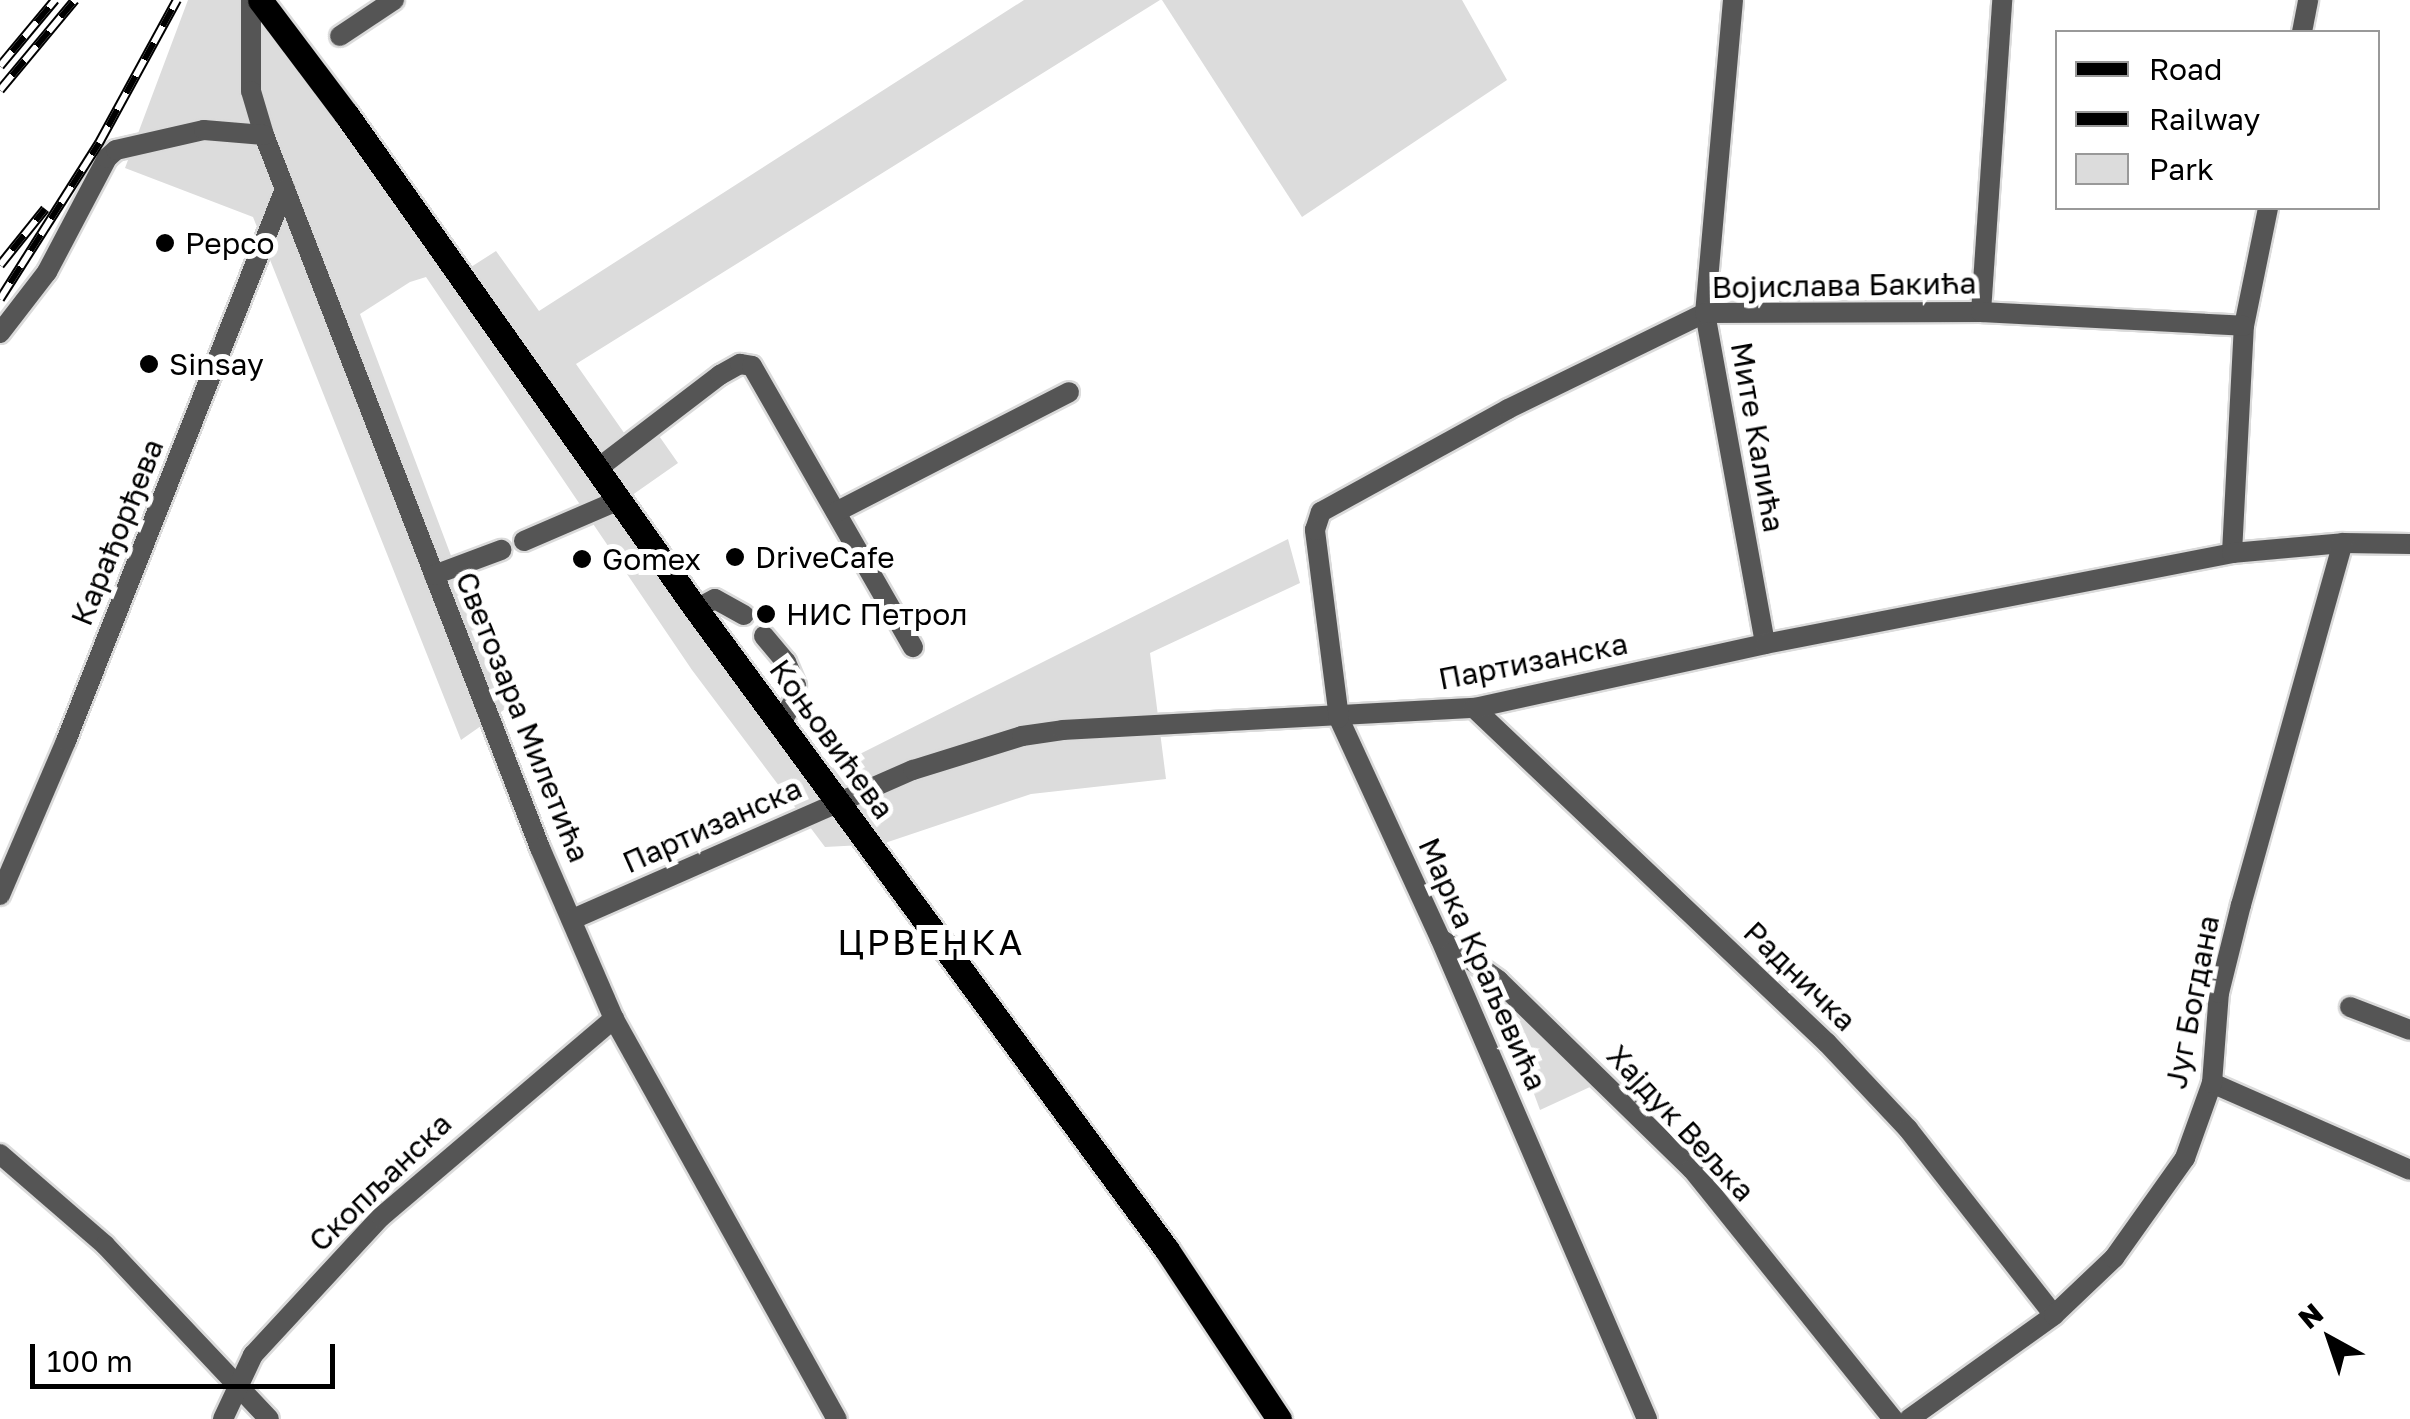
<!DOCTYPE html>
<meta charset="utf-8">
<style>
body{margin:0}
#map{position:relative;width:2410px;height:1419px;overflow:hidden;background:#fff;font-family:"Golos Text",sans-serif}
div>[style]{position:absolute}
.green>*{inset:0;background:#dcdcdc}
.roads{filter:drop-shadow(2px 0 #dbdbdb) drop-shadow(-2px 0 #dbdbdb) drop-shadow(0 2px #dbdbdb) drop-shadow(0 -2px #dbdbdb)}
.minor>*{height:20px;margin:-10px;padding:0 10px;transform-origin:10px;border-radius:10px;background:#555}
.major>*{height:25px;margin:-12.5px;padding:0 12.5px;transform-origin:12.5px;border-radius:12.5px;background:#000}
.rail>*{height:10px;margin-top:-5px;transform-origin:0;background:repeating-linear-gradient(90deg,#fff 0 19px,#000 0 38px);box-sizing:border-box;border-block:2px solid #000}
.dots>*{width:28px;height:28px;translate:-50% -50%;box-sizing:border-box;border:5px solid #fff;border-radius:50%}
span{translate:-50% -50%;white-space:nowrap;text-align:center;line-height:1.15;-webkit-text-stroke:10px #fff;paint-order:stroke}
.poi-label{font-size:30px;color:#000}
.left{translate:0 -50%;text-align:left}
.street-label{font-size:30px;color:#000}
.quarter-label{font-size:35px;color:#000;letter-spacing:2.5px}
.legend{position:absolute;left:2055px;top:30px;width:325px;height:180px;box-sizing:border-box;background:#fff;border:2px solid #999;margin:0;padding:12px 18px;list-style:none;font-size:30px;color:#000}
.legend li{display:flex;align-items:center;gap:20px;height:50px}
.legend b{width:50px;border:2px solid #999}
.north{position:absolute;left:2280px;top:1289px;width:100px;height:100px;-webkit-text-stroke:8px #fff;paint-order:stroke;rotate:320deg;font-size:28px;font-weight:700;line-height:40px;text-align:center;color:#000}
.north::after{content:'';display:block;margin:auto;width:35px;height:45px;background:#000;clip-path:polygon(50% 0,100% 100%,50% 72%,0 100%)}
.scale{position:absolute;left:30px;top:1344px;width:305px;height:45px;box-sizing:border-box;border:5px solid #000;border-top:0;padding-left:12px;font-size:30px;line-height:35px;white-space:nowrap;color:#000;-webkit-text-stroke:8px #fff;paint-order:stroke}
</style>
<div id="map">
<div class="green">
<i style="clip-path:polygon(188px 0,273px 0,471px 267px,496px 251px,539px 311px,1024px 0,1160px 0,576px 364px,636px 450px,657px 433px,678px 463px,628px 498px,830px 769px,1288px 539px,1300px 583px,1150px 653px,1166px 779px,1031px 794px,882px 844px,825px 847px,692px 670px,426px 277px,410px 282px,360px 314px,508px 707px,461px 740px,253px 217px,125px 168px)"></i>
<i style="clip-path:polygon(1162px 0,1462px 0,1507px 80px,1302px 217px)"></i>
<i style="clip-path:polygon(1525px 1018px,1590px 1087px,1540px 1110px,1509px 1026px)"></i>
</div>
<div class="roads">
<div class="minor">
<i style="left:251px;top:0;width:91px;rotate:90deg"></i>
<i style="left:251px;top:91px;width:46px;rotate:73.5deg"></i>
<i style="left:264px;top:135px;width:765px;rotate:68.84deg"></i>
<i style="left:540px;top:848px;width:186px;rotate:66.6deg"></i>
<i style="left:614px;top:1019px;width:458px;rotate:60.9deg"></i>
<i style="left:1733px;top:0;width:314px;rotate:95.1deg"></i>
<i style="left:1705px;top:313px;width:336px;rotate:79.7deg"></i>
<i style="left:2302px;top:32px;width:33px;rotate:-79deg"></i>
<i style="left:340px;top:36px;width:65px;rotate:-33.7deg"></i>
<i style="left:1981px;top:312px;width:313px;rotate:-86.1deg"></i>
<i style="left:0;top:333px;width:77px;rotate:-52.4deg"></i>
<i style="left:47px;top:272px;width:129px;rotate:-62.2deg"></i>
<i style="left:107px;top:158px;width:12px;rotate:-42deg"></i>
<i style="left:116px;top:150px;width:90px;rotate:-12.8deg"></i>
<i style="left:204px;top:130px;width:60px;rotate:4.8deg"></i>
<i style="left:597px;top:469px;width:155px;rotate:-37.4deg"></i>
<i style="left:720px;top:375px;width:23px;rotate:-29deg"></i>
<i style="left:740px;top:364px;width:12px;rotate:9deg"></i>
<i style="left:752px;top:366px;width:324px;rotate:60.2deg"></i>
<i style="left:836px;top:512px;width:262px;rotate:-27.2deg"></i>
<i style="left:524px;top:541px;width:103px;rotate:-23.3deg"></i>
<i style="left:2232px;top:553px;width:227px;rotate:-87deg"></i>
<i style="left:2244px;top:326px;width:120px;rotate:-78.5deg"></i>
<i style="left:434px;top:575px;width:72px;rotate:-20.5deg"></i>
<i style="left:696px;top:609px;width:21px;rotate:-28deg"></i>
<i style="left:715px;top:599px;width:33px;rotate:29deg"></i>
<i style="left:764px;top:636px;width:34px;rotate:50deg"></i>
<i style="left:786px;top:662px;width:26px;rotate:67deg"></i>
<i style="left:796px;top:686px;width:14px;rotate:98deg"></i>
<i style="left:794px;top:700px;width:26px;rotate:119deg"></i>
<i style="left:1474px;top:708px;width:487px;rotate:43.5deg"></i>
<i style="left:1827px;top:1043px;width:118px;rotate:46.7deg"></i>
<i style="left:1908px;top:1129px;width:236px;rotate:51.9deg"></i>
<i style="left:0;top:895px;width:168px;rotate:-66.8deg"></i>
<i style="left:66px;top:741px;width:594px;rotate:-68.36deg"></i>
<i style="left:573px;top:919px;width:371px;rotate:-23.7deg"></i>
<i style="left:913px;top:770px;width:114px;rotate:-17.3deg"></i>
<i style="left:1022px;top:736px;width:41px;rotate:-8.3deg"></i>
<i style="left:1063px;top:730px;width:412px;rotate:-3.1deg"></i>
<i style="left:1474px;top:708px;width:298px;rotate:-12.4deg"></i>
<i style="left:1765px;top:644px;width:476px;rotate:-11deg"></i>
<i style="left:2232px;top:553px;width:111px;rotate:-5.1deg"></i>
<i style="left:2343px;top:543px;width:67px;rotate:0.9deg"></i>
<i style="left:1444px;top:941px;width:67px;rotate:35.8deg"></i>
<i style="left:1498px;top:980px;width:271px;rotate:44.3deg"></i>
<i style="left:1692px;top:1169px;width:321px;rotate:51.2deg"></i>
<i style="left:2350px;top:1007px;width:64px;rotate:21deg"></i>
<i style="left:2212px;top:1083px;width:216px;rotate:23.7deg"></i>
<i style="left:0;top:1154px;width:139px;rotate:40.9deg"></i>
<i style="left:105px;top:1245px;width:239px;rotate:46.7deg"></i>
<i style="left:223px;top:1419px;width:71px;rotate:-64.9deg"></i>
<i style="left:253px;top:1355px;width:188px;rotate:-47.2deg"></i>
<i style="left:381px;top:1217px;width:306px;rotate:-40.4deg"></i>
<i style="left:1647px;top:1419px;width:524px;rotate:-113.28deg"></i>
<i style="left:1440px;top:938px;width:242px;rotate:-114.7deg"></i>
<i style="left:1339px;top:718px;width:190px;rotate:-97.3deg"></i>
<i style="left:1315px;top:530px;width:19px;rotate:-72deg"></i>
<i style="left:1321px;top:512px;width:213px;rotate:-28.8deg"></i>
<i style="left:1508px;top:409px;width:219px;rotate:-26deg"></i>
<i style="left:1705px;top:313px;width:276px;rotate:-0.2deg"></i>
<i style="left:1981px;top:312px;width:263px;rotate:3deg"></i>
<i style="left:1909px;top:1419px;width:178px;rotate:-35.6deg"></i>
<i style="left:2054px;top:1315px;width:83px;rotate:-43.5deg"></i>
<i style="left:2114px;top:1258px;width:123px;rotate:-54.6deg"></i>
<i style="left:2185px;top:1158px;width:80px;rotate:-70.2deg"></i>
<i style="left:2212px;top:1083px;width:90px;rotate:-85.6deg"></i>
<i style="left:2219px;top:993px;width:91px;rotate:-76deg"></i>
<i style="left:2241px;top:905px;width:376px;rotate:-74.3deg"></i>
</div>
<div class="major">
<i style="left:260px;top:0;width:143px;rotate:53deg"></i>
<i style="left:346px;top:114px;width:606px;rotate:54.74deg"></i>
<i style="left:696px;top:609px;width:795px;rotate:53.69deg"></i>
<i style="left:1167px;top:1250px;width:203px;rotate:56.5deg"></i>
</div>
</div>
<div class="rail">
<i style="left:0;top:66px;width:86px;rotate:-50.2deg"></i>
<i style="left:0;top:90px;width:117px;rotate:-50.2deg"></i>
<i style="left:0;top:265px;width:72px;rotate:-51.2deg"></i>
<i style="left:0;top:299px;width:185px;rotate:-57.6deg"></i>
<i style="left:99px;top:143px;width:163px;rotate:-61.4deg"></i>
</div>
<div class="dots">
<i style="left:165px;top:243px;background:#000"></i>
<i style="left:149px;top:364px;background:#000"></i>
<i style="left:735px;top:557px;background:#000"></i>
<i style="left:582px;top:559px;background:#000"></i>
<i style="left:766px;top:614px;background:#000"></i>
</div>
<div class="poi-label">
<span class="left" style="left:185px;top:243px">Pepco</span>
<span class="left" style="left:169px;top:364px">Sinsay</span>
<span class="left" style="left:755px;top:557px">DriveCafe</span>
<span class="left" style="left:602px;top:559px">Gomex</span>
<span class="left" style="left:786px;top:614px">НИС Петрол</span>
</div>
<div class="street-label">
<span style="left:1844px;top:285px;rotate:-1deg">Војислава Бакића</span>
<span style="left:1758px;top:437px;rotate:80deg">Мите Калића</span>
<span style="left:117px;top:532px;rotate:-68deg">Карађорђева</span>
<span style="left:1533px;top:661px;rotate:-11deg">Партизанска</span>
<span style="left:523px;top:717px;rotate:68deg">Светозара Милетића</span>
<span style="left:832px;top:739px;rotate:54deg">Коњовићева</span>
<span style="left:712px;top:825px;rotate:-24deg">Партизанска</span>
<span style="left:1483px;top:964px;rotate:66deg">Марка Краљевића</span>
<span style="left:1800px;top:976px;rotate:44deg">Радничка</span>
<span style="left:2192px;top:1002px;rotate:-79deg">Југ Богдана</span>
<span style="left:1681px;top:1123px;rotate:47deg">Хајдук Вељка</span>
<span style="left:380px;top:1182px;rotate:-44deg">Скопљанска</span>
</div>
<div class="quarter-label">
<span style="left:931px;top:942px">ЦРВЕНКА</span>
</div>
<ul class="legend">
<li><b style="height:12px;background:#000"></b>Road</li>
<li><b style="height:12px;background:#000"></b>Railway</li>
<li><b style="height:28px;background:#dcdcdc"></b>Park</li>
</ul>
<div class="north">N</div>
<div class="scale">100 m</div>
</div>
